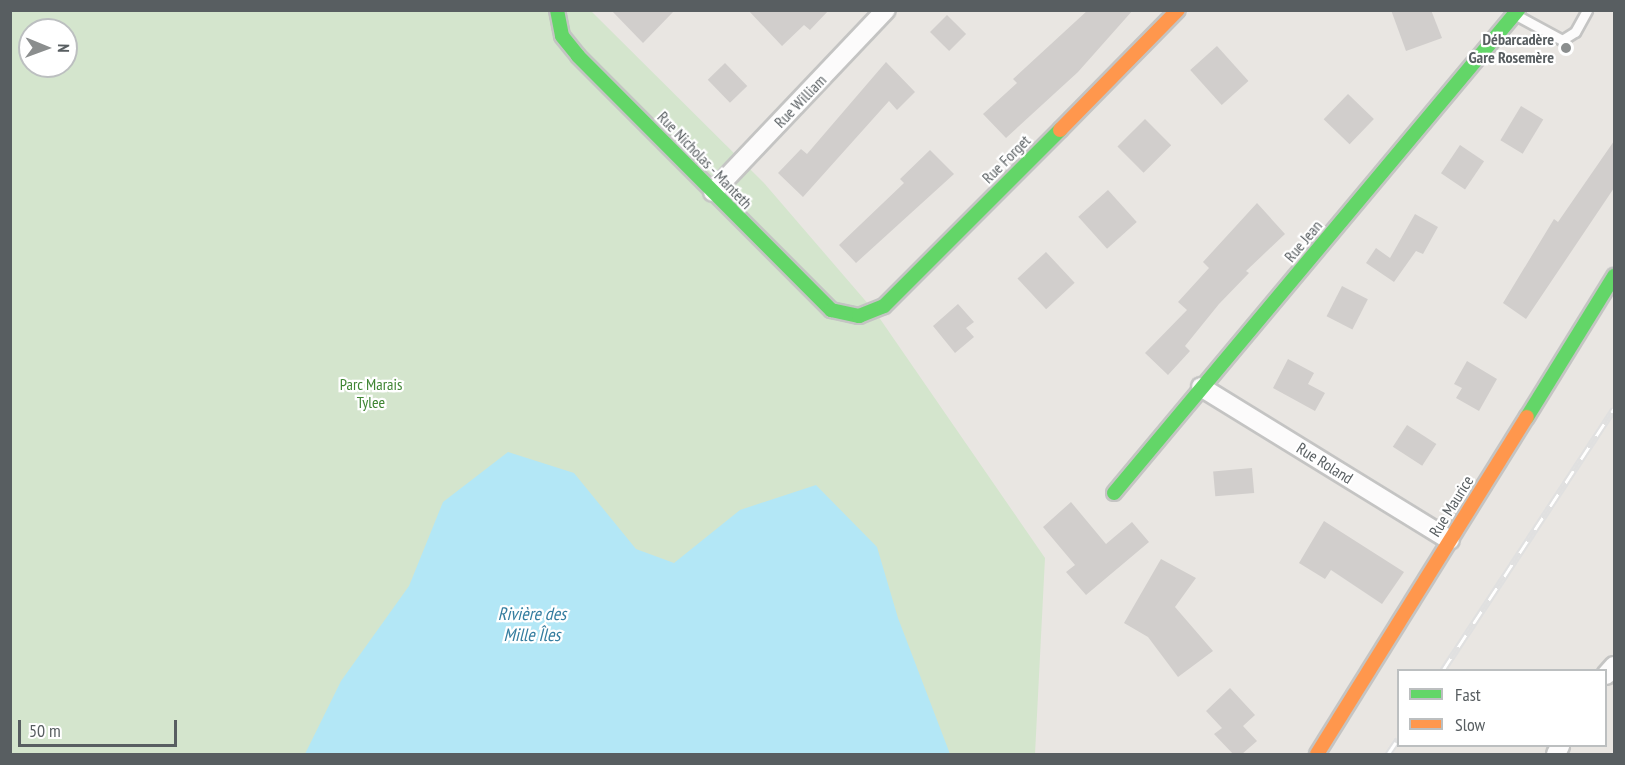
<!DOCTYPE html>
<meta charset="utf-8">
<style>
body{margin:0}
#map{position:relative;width:1625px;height:765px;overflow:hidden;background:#e9e6e2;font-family:"PT Sans Narrow",sans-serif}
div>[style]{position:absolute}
.green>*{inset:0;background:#d4e5cd}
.water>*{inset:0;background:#b3e7f6}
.building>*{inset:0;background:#d1cecc;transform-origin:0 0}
.roads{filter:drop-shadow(2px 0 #c4c4c3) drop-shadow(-2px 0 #c4c4c3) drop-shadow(0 2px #c4c4c3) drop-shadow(0 -2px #c4c4c3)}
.lane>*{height:9px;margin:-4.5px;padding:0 4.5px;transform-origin:4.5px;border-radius:4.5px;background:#fcfbfb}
.street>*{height:18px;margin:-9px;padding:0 9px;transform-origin:9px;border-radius:9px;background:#fcfbfb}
.fast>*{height:14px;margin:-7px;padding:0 7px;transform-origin:7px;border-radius:7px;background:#63d668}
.slow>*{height:14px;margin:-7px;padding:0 7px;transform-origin:7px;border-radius:7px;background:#ff974d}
.rail>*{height:7px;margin-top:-3.5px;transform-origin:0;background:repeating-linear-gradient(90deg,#fff 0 14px,#e0e0e0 0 28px);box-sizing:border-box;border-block:2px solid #e0e0e0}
.dots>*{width:16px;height:16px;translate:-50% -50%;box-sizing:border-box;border:3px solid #fff;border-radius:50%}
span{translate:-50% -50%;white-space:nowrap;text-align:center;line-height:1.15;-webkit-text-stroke:4.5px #fff;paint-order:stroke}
.poi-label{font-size:16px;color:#585e61;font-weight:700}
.right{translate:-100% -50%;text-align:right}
.street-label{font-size:16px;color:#585e61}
.park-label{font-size:16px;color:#3f8533}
.water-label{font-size:18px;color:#357d9f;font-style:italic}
.frame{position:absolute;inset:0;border:12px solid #585e61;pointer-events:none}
.legend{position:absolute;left:1397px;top:669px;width:210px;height:78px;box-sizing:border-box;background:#fff;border:2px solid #bcbfc0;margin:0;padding:8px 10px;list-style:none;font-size:18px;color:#585e61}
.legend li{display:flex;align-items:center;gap:12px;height:30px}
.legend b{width:30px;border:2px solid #bcbfc0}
.north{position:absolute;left:18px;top:18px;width:60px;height:60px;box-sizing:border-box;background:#fff;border:2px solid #bcbfc0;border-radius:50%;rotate:91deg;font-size:16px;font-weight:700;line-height:24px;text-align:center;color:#585e61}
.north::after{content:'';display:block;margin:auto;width:21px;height:27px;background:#8b8e8e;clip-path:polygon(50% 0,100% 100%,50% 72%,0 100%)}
.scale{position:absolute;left:18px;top:720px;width:159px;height:27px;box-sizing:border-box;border:3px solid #585e61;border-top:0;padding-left:8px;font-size:18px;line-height:21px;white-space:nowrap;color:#585e61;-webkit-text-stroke:4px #fff;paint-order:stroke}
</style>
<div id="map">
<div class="green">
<i style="clip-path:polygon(evenodd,10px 11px,591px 11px,764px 183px,876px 313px,1045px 558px,1035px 754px,11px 754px,10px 11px,30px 30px,66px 30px,66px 66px,30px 66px,30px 30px)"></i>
</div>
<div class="water">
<i style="clip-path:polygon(508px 452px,574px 473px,636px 549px,674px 563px,740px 510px,816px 485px,877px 547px,898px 618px,950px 754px,305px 754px,341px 681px,409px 586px,443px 502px)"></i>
</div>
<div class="building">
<i style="clip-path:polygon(611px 10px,675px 10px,643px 43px)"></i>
<i style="clip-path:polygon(748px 10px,829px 10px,810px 30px,804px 25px,782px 46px)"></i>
<i style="clip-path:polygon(1088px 10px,1133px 10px,1078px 72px,1006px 138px,983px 114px,1017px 83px,1013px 79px)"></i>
<i style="clip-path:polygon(1391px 10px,1431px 10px,1442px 38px,1406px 51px)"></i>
<i style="left:947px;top:15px;width:27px;height:24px;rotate:45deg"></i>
<i style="left:1217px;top:46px;width:47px;height:36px;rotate:48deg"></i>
<i style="clip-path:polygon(886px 62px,915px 92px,897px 110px,889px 101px,803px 197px,778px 173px,801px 149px,807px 154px)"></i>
<i style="left:725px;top:63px;width:32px;height:24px;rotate:46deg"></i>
<i style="left:1348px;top:94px;width:36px;height:35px;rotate:44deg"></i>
<i style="left:1521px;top:106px;width:26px;height:40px;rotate:31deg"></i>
<i style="left:1145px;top:119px;width:37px;height:39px;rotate:45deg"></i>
<i style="clip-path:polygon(1614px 141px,1614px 188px,1526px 319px,1503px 303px,1554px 219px,1558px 222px)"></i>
<i style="left:1460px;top:145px;width:29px;height:34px;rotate:34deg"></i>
<i style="clip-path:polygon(930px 150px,954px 174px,856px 263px,839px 245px,904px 183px,900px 179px)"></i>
<i style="left:1108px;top:190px;width:43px;height:40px;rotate:48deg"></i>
<i style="clip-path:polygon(1257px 203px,1285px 234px,1246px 271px,1249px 273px,1219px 304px,1185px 346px,1190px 351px,1168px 375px,1145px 353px,1187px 310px,1178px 302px,1209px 268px,1203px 262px)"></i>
<i style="clip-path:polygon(1415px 214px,1438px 227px,1423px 254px,1416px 251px,1394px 282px,1366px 263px,1376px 248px,1390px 258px)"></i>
<i style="left:1046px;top:252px;width:42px;height:39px;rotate:47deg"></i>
<i style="left:1342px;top:286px;width:29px;height:34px;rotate:27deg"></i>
<i style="clip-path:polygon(958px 304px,974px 322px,966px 328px,974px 337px,955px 353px,933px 326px)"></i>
<i style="clip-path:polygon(1288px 359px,1314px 373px,1308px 384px,1325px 393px,1315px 411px,1273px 388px)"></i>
<i style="clip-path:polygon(1467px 361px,1497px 379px,1479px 411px,1456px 398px,1462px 388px,1454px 384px)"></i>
<i style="left:1407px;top:425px;width:35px;height:26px;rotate:33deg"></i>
<i style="left:1252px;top:468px;width:25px;height:39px;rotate:85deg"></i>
<i style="clip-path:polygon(1071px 502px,1106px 544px,1132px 522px,1149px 542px,1086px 595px,1066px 572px,1075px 565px,1043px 527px)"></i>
<i style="clip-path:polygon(1324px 521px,1404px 572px,1382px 604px,1331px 570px,1325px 579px,1299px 563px)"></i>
<i style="clip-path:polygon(1161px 559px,1196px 578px,1175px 607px,1213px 651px,1178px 677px,1148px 637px,1124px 623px)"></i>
<i style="clip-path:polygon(1230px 688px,1255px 715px,1243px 726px,1257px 741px,1242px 754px,1233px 754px,1214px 734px,1222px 728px,1206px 711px)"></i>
</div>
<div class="roads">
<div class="lane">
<i style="left:1516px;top:15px;width:52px;rotate:28.5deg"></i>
<i style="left:1562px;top:40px;width:15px;rotate:-32deg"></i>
<i style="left:1575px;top:32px;width:25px;rotate:-61deg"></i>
</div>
<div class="street">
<i style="left:713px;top:192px;width:251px;rotate:-46.5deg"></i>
<i style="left:1201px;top:387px;width:292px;rotate:31.6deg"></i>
<i style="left:1606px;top:675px;width:12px;rotate:-48deg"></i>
<i style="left:1556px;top:754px;width:9px;rotate:-63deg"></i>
</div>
<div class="fast">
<i style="left:557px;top:10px;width:26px;rotate:79deg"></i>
<i style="left:562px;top:36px;width:26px;rotate:51deg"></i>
<i style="left:578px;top:56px;width:359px;rotate:45.1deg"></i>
<i style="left:831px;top:310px;width:29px;rotate:12deg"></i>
<i style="left:859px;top:316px;width:27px;rotate:-22deg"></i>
<i style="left:884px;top:306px;width:249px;rotate:-45deg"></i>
<i style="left:1527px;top:417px;width:166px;rotate:-58.3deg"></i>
<i style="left:1114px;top:493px;width:630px;rotate:-50.09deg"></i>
</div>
<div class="slow">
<i style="left:1060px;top:130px;width:168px;rotate:-45.5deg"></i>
<i style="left:1317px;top:754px;width:397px;rotate:-58.1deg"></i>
</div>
</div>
<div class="rail">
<i style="left:1443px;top:670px;width:312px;rotate:-56.8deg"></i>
<i style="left:1388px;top:754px;width:18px;rotate:-56deg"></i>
</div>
<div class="dots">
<i style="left:1566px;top:48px;background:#8b8e8e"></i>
</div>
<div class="poi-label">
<span class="right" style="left:1554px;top:48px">Débarcadère<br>Gare Rosemère</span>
</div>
<div class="street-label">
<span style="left:800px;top:101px;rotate:-46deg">Rue William</span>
<span style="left:1006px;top:159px;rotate:-45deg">Rue Forget</span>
<span style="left:705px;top:160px;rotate:46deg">Rue Nicholas - Manteth</span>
<span style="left:1303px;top:241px;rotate:-50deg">Rue Jean</span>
<span style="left:1325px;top:463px;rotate:32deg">Rue Roland</span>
<span style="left:1451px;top:506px;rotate:-58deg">Rue Maurice</span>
</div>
<div class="park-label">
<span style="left:371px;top:393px">Parc Marais<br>Tylee</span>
</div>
<div class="water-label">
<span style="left:532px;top:625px">Rivière des<br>Mille Îles</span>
</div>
<div class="frame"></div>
<ul class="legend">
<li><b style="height:8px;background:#63d668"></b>Fast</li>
<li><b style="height:8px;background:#ff974d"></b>Slow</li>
</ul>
<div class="north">N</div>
<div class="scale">50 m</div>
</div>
